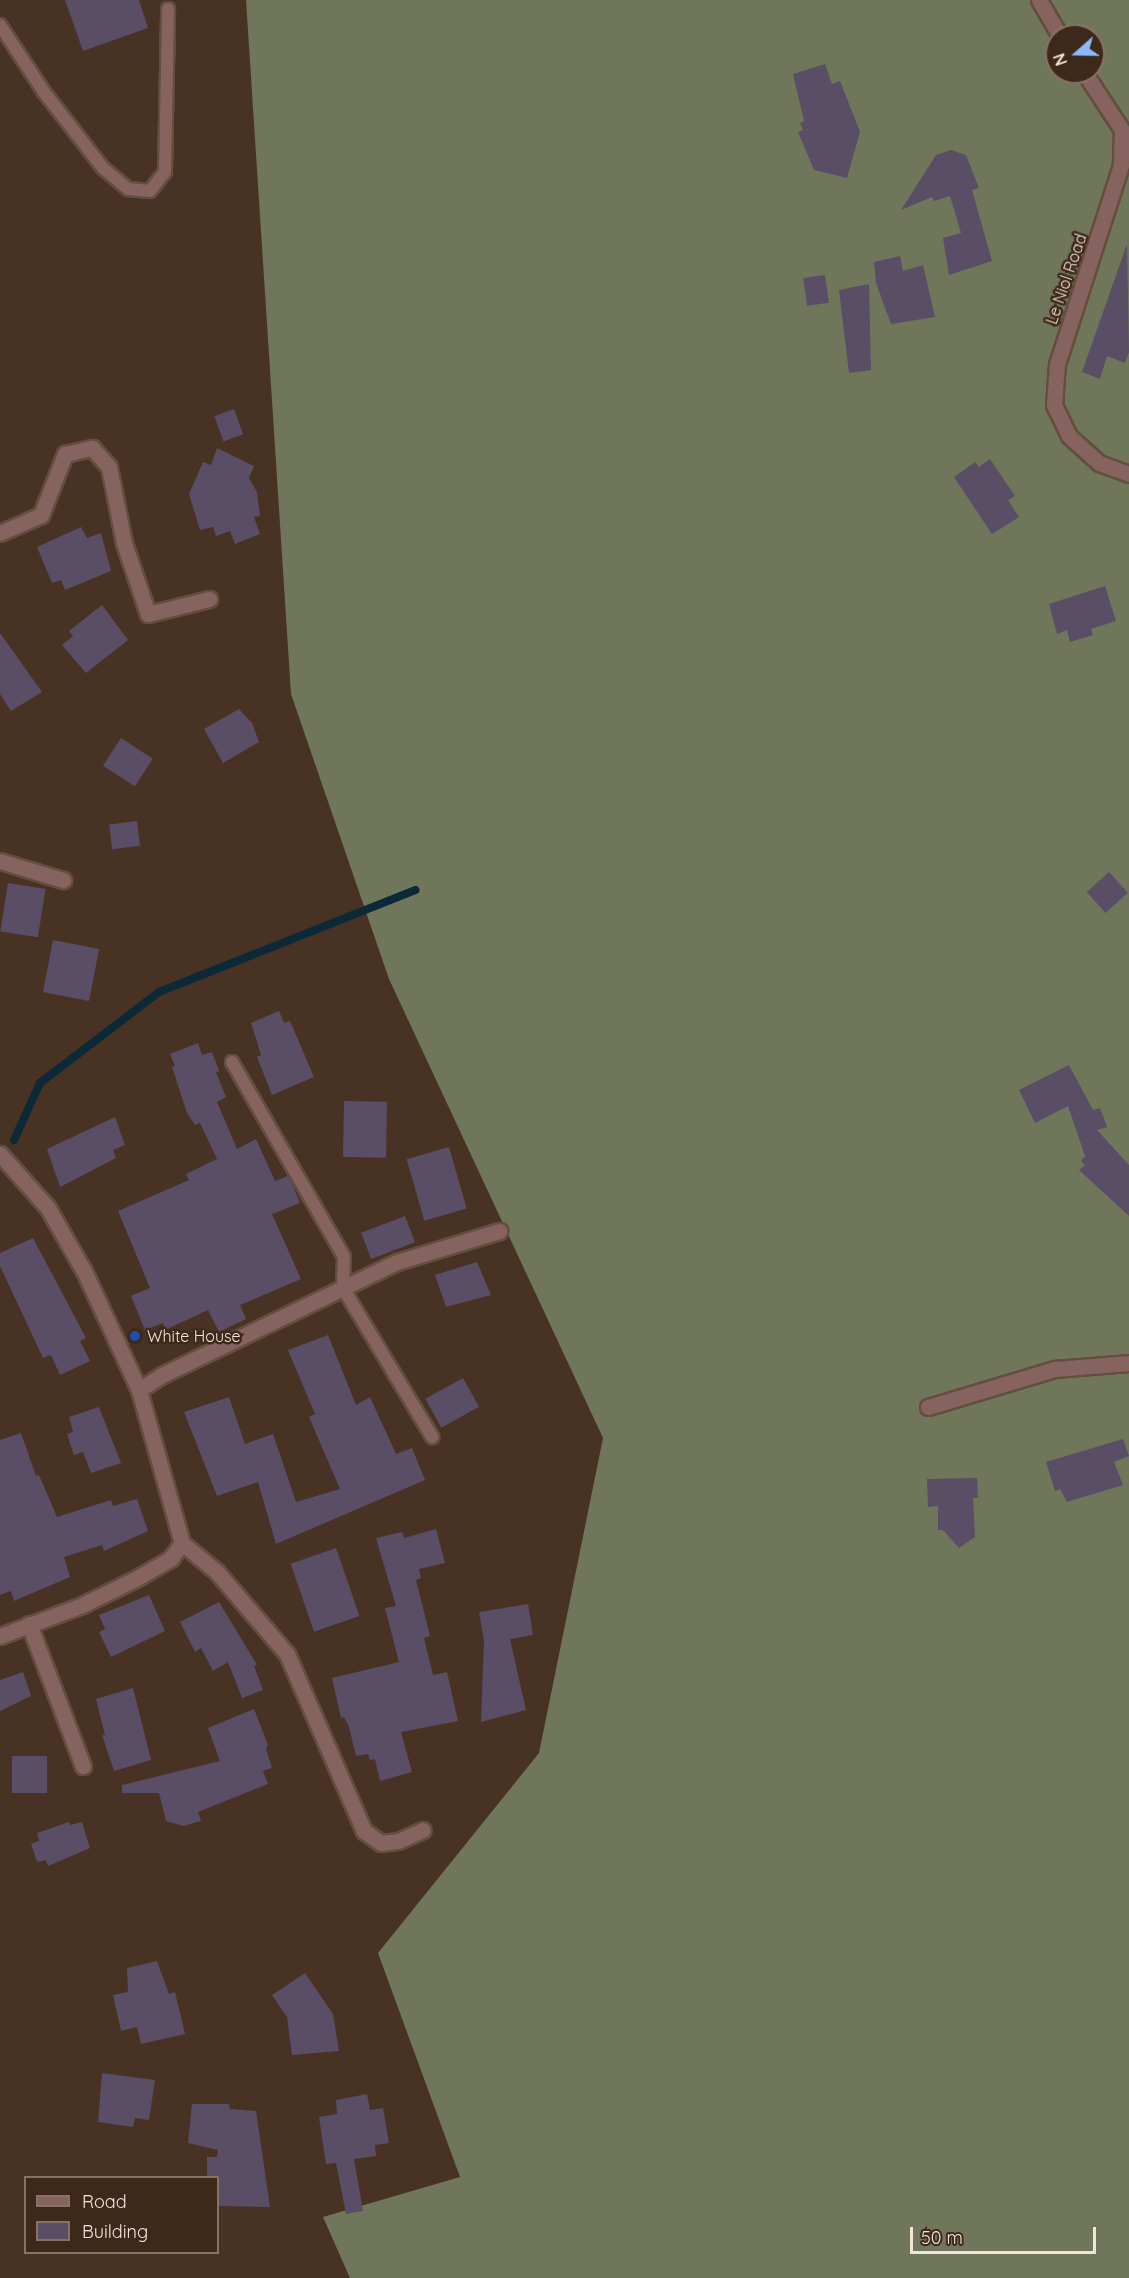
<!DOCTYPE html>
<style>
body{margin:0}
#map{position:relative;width:1129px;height:2278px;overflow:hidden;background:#483223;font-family:Quicksand,sans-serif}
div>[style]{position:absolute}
.forest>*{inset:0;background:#707659}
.stream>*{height:8px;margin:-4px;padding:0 4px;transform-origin:4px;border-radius:4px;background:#0b2936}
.building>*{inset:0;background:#594e66;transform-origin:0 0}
.roads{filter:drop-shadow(2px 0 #634e40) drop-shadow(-2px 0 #634e40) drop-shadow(0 2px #634e40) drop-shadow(0 -2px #634e40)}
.service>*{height:12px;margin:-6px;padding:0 6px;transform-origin:6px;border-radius:6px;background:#86635f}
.minor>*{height:15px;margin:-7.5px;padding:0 7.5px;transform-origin:7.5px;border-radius:7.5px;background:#86635f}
.dots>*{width:16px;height:16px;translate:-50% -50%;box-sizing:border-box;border:3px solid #3d2819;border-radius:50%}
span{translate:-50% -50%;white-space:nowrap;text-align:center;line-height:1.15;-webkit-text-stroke:5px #3d2819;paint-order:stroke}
.street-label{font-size:16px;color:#f2e4db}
.poi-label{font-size:16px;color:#f2e4db}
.left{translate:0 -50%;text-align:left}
.legend{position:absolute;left:24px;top:2176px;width:195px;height:78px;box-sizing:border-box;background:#3d2819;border:2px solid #857367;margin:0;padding:8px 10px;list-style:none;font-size:18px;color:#f2e4db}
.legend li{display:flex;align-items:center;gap:12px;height:30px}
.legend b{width:30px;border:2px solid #857367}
.north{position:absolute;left:1045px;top:24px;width:60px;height:60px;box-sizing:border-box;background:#3d2819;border:2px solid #857367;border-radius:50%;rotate:250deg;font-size:16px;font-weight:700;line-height:24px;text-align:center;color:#f2e4db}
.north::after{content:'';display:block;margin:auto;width:21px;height:27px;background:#8cb9fc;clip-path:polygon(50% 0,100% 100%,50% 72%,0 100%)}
.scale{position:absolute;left:910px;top:2227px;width:186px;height:27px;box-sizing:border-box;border:3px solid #f2e4db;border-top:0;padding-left:8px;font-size:18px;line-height:21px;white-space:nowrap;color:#f2e4db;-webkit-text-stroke:4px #3d2819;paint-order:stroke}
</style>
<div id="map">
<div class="forest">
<i style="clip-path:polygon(evenodd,246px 0,1129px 0,1129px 2278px,350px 2278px,323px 2217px,460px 2177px,378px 1953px,539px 1753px,603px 1438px,389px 979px,291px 694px,246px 0,1057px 36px,1093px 36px,1093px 72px,1057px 72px,1057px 36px)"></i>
</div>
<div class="stream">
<i style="left:14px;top:1140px;width:63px;rotate:-65.5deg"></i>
<i style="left:40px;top:1083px;width:150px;rotate:-37.4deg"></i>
<i style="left:159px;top:992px;width:276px;rotate:-21.7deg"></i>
</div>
<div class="building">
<i style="clip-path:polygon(65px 0,139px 0,148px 28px,83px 51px)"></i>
<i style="clip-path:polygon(825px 64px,832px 84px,840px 81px,860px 132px,847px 178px,814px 170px,798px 132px,803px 130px,800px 123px,804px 121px,793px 74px)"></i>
<i style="clip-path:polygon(951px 150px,966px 155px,979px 188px,972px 190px,992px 261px,949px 275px,943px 238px,961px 233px,950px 196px,934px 201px,932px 197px,901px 210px,936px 155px)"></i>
<i style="clip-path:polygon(1127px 244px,1129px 352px,1125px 363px,1107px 356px,1100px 379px,1082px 372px)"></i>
<i style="clip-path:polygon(900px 256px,903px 271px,923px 265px,935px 317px,891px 324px,876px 283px,874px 262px)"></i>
<i style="left:825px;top:275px;width:28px;height:22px;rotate:82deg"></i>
<i style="clip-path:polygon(869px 284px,871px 370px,849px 373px,839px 290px)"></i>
<i style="left:234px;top:409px;width:27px;height:21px;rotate:70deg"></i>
<i style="clip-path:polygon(217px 448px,254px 466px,249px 478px,257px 492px,260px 516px,254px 517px,260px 534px,235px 544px,230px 531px,216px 536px,213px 527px,200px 530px,189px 494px,203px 462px,211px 465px)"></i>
<i style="clip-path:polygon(990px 459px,1015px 496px,1008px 500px,1019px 517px,992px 534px,954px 477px,975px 462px,979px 467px)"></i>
<i style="clip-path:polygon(81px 527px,87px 538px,101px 533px,111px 571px,65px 590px,61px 580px,52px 583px,37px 547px)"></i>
<i style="clip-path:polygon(1105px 586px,1116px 621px,1091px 629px,1093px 635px,1070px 642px,1067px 630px,1057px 634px,1049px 604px)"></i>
<i style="clip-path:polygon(102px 605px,128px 640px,86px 673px,62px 645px,73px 636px,69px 631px)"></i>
<i style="clip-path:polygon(0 633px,42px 692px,11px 711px,0 694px)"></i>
<i style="clip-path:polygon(239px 709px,252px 723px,259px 742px,223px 763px,204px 729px)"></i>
<i style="left:121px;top:738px;width:38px;height:33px;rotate:33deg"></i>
<i style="left:137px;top:821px;width:25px;height:28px;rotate:83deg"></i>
<i style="left:1109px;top:872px;width:28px;height:30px;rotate:48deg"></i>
<i style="left:8px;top:883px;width:38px;height:49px;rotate:9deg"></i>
<i style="left:53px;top:940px;width:47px;height:53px;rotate:11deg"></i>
<i style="clip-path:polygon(279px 1011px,284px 1023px,290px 1021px,314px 1077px,272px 1095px,257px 1057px,261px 1055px,251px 1023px)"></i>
<i style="clip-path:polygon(198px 1043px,202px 1055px,212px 1052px,219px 1071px,216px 1072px,226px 1097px,217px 1102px,237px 1149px,256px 1139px,275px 1181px,288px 1176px,293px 1186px,300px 1203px,272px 1214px,301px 1279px,240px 1305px,246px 1319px,219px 1332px,208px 1310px,165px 1330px,163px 1323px,145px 1330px,131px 1296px,150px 1288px,118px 1211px,189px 1180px,186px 1174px,217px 1159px,200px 1123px,195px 1125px,187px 1113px,172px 1067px,175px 1066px,170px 1054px)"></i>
<i style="clip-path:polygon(1069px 1065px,1093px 1110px,1100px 1108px,1107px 1127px,1097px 1130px,1129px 1165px,1129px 1216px,1079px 1170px,1085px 1165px,1081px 1161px,1085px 1156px,1068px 1106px,1035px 1123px,1019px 1090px)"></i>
<i style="left:344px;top:1101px;width:43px;height:56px;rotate:1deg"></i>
<i style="clip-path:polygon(115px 1117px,125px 1145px,113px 1150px,116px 1158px,60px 1187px,47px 1149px)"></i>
<i style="left:449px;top:1147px;width:64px;height:44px;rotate:74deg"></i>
<i style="left:405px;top:1216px;width:28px;height:47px;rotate:69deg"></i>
<i style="clip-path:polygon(33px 1238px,86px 1338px,80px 1341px,90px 1361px,60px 1375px,51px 1355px,43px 1358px,0 1266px,0 1253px)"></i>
<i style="clip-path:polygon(477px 1262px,491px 1295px,446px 1307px,435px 1275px)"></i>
<i style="clip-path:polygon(328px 1335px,356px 1405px,370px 1397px,396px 1454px,412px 1448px,425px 1480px,276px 1544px,258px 1482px,217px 1496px,184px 1412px,229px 1397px,245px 1444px,273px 1434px,296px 1502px,340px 1489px,309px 1417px,315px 1414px,288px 1350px)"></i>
<i style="left:463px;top:1378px;width:33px;height:43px;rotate:61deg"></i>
<i style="clip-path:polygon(99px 1407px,121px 1463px,91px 1473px,83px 1452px,74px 1455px,67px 1434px,73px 1432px,69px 1417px)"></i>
<i style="clip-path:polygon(21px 1433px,36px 1476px,39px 1475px,57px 1517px,111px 1500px,113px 1506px,137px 1499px,148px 1531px,104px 1551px,102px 1545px,64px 1557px,70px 1577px,14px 1601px,11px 1591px,0 1595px,0 1440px)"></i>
<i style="clip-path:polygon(1123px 1439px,1129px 1456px,1114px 1462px,1123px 1485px,1067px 1502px,1060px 1489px,1055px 1491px,1046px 1462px)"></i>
<i style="clip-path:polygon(977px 1478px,978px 1498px,973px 1498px,975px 1537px,959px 1548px,943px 1530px,938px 1530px,938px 1506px,928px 1507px,927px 1479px)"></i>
<i style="clip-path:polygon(436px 1529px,445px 1563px,419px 1569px,421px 1578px,416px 1580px,430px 1636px,424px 1638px,433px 1675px,447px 1672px,458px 1721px,401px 1732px,412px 1772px,380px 1781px,375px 1759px,370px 1760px,368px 1754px,356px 1756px,349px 1727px,344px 1717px,341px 1718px,332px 1678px,399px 1662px,385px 1608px,396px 1606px,376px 1538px,402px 1532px,404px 1538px)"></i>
<i style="left:336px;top:1548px;width:72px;height:48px;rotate:71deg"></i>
<i style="clip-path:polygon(149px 1595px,165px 1631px,111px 1657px,99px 1632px,105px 1629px,99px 1615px)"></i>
<i style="clip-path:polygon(219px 1602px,257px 1665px,254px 1666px,263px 1690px,242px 1698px,228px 1662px,213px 1671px,201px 1648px,195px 1652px,180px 1622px)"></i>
<i style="clip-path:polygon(528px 1604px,533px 1635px,510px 1639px,526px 1710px,481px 1722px,484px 1641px,479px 1612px)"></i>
<i style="clip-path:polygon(23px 1672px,31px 1696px,0 1711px,0 1680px)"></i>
<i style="clip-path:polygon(133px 1688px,151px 1760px,114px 1771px,102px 1735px,105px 1735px,96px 1699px)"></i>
<i style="clip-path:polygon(254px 1709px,268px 1745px,266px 1749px,272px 1768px,263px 1771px,268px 1784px,198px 1812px,201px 1821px,183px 1826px,166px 1821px,159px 1793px,122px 1793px,122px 1785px,220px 1761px,208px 1728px)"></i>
<i style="left:47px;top:1756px;width:37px;height:35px;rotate:90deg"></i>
<i style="clip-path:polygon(69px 1822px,70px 1825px,82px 1822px,90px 1848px,48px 1866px,46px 1860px,37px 1862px,31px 1844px,39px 1841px,37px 1833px)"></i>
<i style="clip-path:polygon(157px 1961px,169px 1994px,175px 1992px,185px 2034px,141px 2044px,137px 2027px,121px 2031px,113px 1995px,128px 1992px,127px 1968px)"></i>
<i style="clip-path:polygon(305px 1973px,333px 2014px,339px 2051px,292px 2055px,287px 2017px,272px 1995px)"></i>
<i style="clip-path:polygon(102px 2073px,155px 2080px,149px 2120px,135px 2118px,133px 2127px,98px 2122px)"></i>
<i style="clip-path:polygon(367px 2094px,370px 2110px,383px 2108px,389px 2143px,375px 2145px,376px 2156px,354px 2159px,363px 2211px,346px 2214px,336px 2163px,326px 2164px,319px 2117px,337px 2114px,336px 2100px)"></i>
<i style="clip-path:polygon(192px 2104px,229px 2104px,230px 2109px,256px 2111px,270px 2207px,218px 2206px,218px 2178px,207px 2178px,207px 2157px,217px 2157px,218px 2150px,188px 2143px)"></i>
</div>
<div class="roads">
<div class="service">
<i style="left:0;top:25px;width:80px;rotate:56.7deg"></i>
<i style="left:44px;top:92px;width:96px;rotate:52.2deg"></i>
<i style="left:103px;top:168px;width:33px;rotate:40deg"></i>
<i style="left:128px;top:189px;width:22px;rotate:5deg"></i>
<i style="left:150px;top:191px;width:24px;rotate:-52deg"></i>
<i style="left:165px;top:172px;width:163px;rotate:-88.9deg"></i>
<i style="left:232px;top:1062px;width:225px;rotate:60.1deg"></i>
<i style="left:344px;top:1257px;width:31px;rotate:92deg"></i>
<i style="left:343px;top:1288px;width:174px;rotate:59.1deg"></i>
</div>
<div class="minor">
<i style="left:1039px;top:0;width:42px;rotate:59.7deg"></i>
<i style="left:1084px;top:72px;width:69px;rotate:56.8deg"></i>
<i style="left:1122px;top:130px;width:35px;rotate:92deg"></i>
<i style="left:1121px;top:165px;width:209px;rotate:107.8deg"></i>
<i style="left:1057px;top:364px;width:41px;rotate:94.2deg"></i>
<i style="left:1054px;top:405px;width:34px;rotate:64deg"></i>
<i style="left:1069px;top:436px;width:40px;rotate:42deg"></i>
<i style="left:1099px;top:463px;width:32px;rotate:20deg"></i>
<i style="left:0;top:533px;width:45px;rotate:-23.7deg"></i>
<i style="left:41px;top:515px;width:66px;rotate:-68.5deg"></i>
<i style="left:65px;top:454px;width:28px;rotate:-13deg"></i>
<i style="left:92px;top:448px;width:25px;rotate:48deg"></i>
<i style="left:109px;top:467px;width:77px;rotate:78.8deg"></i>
<i style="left:124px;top:543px;width:75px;rotate:71.3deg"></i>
<i style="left:148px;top:614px;width:63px;rotate:-13.8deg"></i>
<i style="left:0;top:861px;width:66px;rotate:16.8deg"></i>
<i style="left:0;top:1154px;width:72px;rotate:48.4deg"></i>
<i style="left:48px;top:1208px;width:73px;rotate:60.3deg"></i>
<i style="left:84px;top:1271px;width:131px;rotate:65.2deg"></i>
<i style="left:139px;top:1390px;width:159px;rotate:74.3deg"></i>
<i style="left:182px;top:1543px;width:45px;rotate:39.6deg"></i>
<i style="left:217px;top:1572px;width:108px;rotate:49.5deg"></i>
<i style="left:287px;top:1654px;width:193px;rotate:66.5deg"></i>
<i style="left:364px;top:1831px;width:21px;rotate:35deg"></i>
<i style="left:381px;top:1843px;width:17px;rotate:-7deg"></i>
<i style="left:398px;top:1841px;width:27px;rotate:-24deg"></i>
<i style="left:139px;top:1390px;width:27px;rotate:-33deg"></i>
<i style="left:162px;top:1375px;width:261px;rotate:-25.7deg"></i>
<i style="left:397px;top:1262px;width:107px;rotate:-16.9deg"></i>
<i style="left:928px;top:1407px;width:133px;rotate:-16.7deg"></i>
<i style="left:1055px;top:1369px;width:74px;rotate:-4.6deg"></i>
<i style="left:29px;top:1624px;width:152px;rotate:69.2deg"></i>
<i style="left:0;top:1636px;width:88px;rotate:-20.7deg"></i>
<i style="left:82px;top:1605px;width:61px;rotate:-26.1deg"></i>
<i style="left:137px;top:1578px;width:39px;rotate:-30deg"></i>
<i style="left:171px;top:1558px;width:19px;rotate:-54deg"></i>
</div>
</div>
<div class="dots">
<i style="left:135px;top:1336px;background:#1a4fb4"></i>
</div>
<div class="street-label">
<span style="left:1066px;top:279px;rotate:-71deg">Le Niol Road</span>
</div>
<div class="poi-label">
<span class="left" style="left:147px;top:1336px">White House</span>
</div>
<ul class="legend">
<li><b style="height:8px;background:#86635f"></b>Road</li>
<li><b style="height:16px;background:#594e66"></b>Building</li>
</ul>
<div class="north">N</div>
<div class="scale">50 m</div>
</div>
